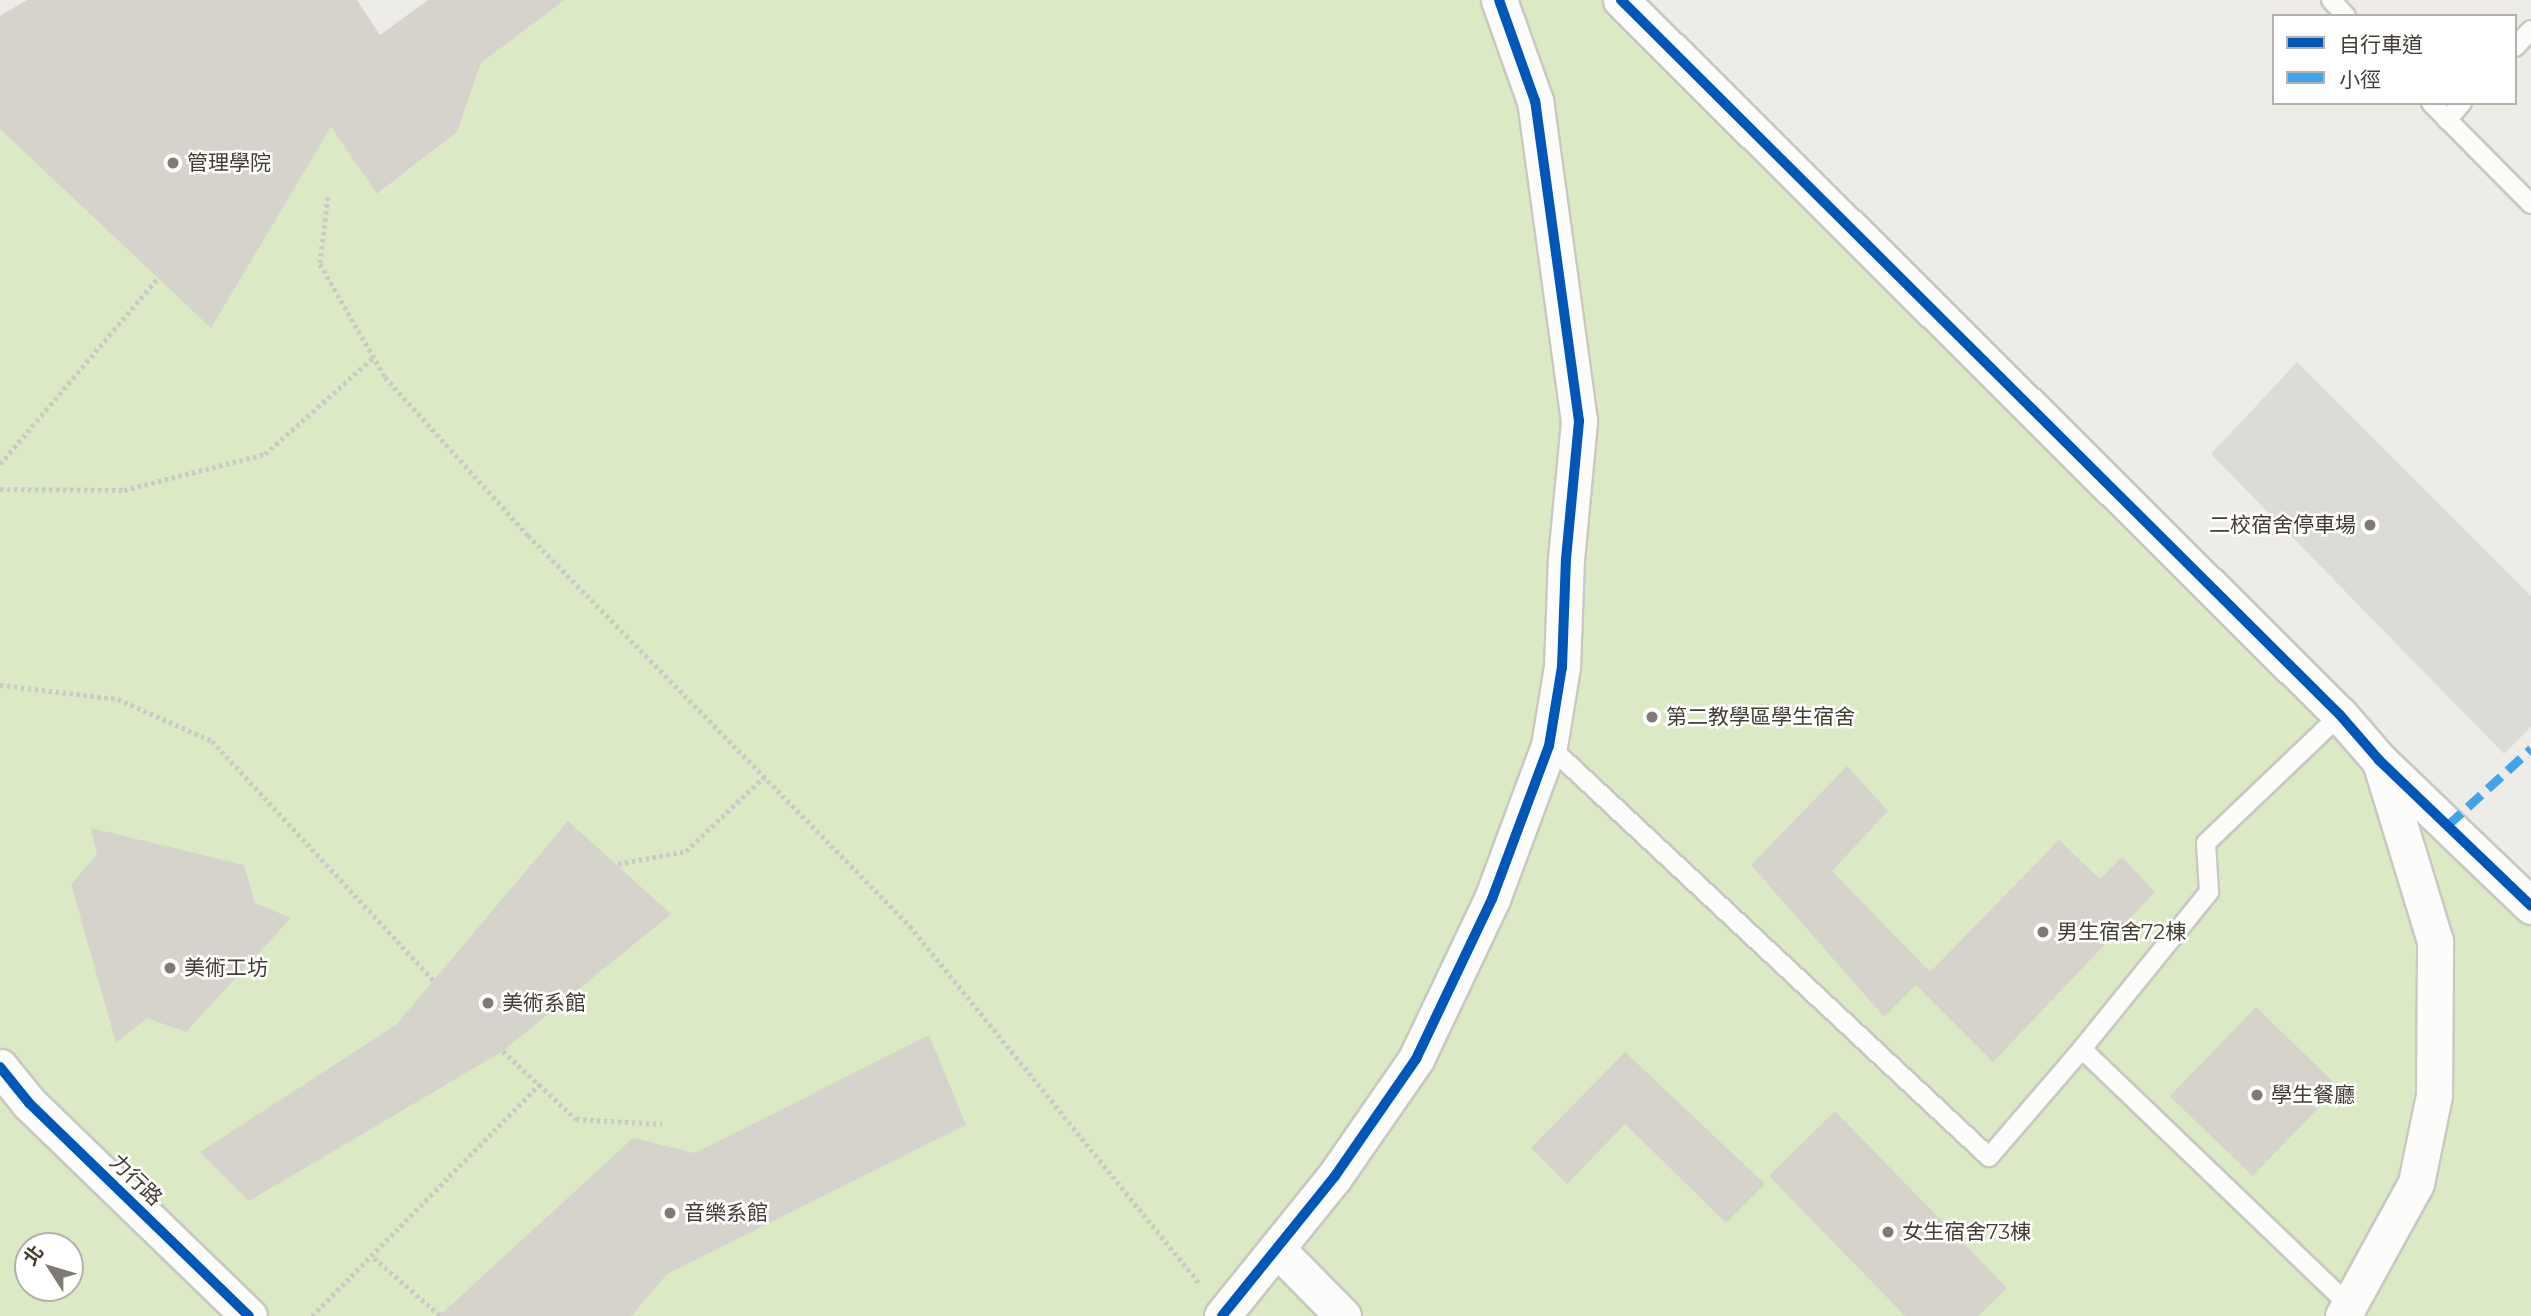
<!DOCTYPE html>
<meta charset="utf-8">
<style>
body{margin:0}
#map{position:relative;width:2531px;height:1316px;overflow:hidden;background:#eeece6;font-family:Montserrat,"Noto Sans TC",sans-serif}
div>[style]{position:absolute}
.green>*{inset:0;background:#dbe9c5}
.parking>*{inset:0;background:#dddbd6}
.building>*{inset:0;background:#d6d3cd;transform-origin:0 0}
.path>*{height:4.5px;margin-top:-2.25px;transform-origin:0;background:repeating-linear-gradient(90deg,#cccac5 0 3.5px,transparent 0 7px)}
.roads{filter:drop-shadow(2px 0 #cac8c2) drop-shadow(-2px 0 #cac8c2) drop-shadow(0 2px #cac8c2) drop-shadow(0 -2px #cac8c2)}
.service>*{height:18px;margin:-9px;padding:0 9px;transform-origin:9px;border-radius:9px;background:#fcfcfb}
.minor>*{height:35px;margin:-17.5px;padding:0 17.5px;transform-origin:17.5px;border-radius:17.5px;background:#fcfcfb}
.quiet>*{height:9px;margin-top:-4.5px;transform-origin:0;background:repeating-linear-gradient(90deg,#3fa4eb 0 18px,transparent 0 27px)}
.cycleway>*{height:10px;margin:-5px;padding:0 5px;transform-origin:5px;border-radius:5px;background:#0057b8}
.dots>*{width:19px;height:19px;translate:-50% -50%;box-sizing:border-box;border:4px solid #fff;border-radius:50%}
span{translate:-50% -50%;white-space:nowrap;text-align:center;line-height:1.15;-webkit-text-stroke:5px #fff;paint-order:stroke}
.poi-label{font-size:21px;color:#433d33}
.left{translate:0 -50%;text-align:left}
.right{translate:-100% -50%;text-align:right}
.street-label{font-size:21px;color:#433d33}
.legend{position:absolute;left:2272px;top:14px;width:245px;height:91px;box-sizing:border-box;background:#fff;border:2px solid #b4b1ad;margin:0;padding:9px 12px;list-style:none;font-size:21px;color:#433d33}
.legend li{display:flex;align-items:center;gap:14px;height:35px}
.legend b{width:35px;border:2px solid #b4b1ad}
.north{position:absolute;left:14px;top:1232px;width:70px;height:70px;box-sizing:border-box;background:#fff;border:2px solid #b4b1ad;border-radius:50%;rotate:307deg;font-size:19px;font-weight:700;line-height:28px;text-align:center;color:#433d33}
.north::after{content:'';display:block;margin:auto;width:24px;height:32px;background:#7f7a72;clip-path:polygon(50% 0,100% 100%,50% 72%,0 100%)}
</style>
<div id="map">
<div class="green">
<i style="clip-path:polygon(evenodd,565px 0,1621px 0,2531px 906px,2531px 1316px,0 1316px,0 129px,211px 327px,331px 127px,378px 194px,457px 132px,481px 63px,565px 0,28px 1246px,70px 1246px,70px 1288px,28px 1288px,28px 1246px)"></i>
</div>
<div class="parking">
<i style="clip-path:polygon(2297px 362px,2531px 596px,2531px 727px,2504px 754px,2211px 454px)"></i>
</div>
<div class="building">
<i style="clip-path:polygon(27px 0,357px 0,380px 35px,428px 0,565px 0,481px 63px,457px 132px,377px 194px,331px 127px,211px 328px,0 129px,0 16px)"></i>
<i style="clip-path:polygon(1847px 766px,1888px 811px,1832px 871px,1930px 972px,2059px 840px,2100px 879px,2122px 857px,2155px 892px,1993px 1062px,1916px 985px,1884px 1017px,1751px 865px)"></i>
<i style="clip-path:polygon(568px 821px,671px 914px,503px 1051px,249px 1201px,200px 1152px,396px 1025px)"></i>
<i style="clip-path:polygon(91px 828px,244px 865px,255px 903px,291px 918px,186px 1032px,147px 1018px,116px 1043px,71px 884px,97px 855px)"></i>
<i style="left:2256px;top:1007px;width:115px;height:124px;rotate:44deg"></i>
<i style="clip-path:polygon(929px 1035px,966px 1125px,667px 1274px,631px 1316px,439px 1316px,633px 1138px,695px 1153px)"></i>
<i style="clip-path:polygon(1625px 1052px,1765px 1184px,1726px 1223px,1625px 1124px,1567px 1184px,1531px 1148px)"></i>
<i style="clip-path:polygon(1835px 1111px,2007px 1288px,1978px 1316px,1905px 1316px,1769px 1176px)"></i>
</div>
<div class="path">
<i style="left:328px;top:197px;width:67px;rotate:96.8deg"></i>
<i style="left:320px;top:264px;width:130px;rotate:60.1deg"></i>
<i style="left:385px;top:377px;width:213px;rotate:47.9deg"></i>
<i style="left:528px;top:535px;width:547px;rotate:45.67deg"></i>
<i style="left:910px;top:926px;width:462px;rotate:51deg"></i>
<i style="left:0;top:464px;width:244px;rotate:-49.7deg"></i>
<i style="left:0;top:489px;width:124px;rotate:0.5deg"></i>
<i style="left:124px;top:490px;width:146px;rotate:-14.3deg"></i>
<i style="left:265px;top:454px;width:147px;rotate:-41.7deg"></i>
<i style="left:0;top:685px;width:119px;rotate:6.8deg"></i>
<i style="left:118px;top:699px;width:103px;rotate:24.1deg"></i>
<i style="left:212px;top:741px;width:327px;rotate:47.2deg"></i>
<i style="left:618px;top:864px;width:69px;rotate:-10.8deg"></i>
<i style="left:686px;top:851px;width:108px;rotate:-43.5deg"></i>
<i style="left:503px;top:1051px;width:100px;rotate:43deg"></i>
<i style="left:576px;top:1119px;width:86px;rotate:3.3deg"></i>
<i style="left:374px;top:1258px;width:87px;rotate:40.8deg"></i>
<i style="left:312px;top:1316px;width:325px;rotate:-45.5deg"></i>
</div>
<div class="roads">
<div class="service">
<i style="left:2331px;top:0;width:22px;rotate:47deg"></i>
<i style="left:2515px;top:47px;width:23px;rotate:-47deg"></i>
<i style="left:2431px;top:103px;width:142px;rotate:45.3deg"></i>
<i style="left:2447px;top:120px;width:23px;rotate:-49deg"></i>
<i style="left:2340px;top:715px;width:185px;rotate:136.3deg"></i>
<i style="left:2206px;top:843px;width:49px;rotate:86.5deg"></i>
<i style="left:2209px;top:892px;width:202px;rotate:129deg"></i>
<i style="left:2082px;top:1049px;width:373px;rotate:43.8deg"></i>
<i style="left:1549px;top:746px;width:602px;rotate:43.05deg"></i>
<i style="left:1989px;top:1157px;width:143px;rotate:-49.3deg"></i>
</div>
<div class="minor">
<i style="left:1621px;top:0;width:1014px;rotate:44.84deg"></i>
<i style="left:2340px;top:715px;width:60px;rotate:49.1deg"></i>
<i style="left:2379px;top:760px;width:211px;rotate:43.8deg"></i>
<i style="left:0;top:1067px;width:46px;rotate:51.1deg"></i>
<i style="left:29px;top:1103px;width:306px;rotate:44.1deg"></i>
<i style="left:1277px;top:1249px;width:94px;rotate:45.4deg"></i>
<i style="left:1222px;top:1316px;width:180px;rotate:-51.1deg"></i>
<i style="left:1335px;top:1176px;width:142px;rotate:-55.3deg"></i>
<i style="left:1416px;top:1059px;width:177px;rotate:-64.6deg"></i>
<i style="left:1492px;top:899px;width:163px;rotate:-69.6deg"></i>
<i style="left:1549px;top:746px;width:80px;rotate:-80.7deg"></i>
<i style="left:1562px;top:667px;width:108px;rotate:-87.9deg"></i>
<i style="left:1566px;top:559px;width:139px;rotate:-84.6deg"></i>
<i style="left:1579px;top:421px;width:323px;rotate:-97.8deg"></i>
<i style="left:1535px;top:101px;width:107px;rotate:-109.6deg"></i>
<i style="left:2343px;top:1316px;width:152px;rotate:-61.2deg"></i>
<i style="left:2416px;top:1183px;width:90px;rotate:-78.4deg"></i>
<i style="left:2434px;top:1095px;width:154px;rotate:-89.6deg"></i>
<i style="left:2435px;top:941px;width:185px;rotate:-107deg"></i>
</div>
</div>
<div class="quiet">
<i style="left:2448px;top:825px;width:113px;rotate:-42.5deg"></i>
</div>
<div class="cycleway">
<i style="left:1621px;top:0;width:1014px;rotate:44.84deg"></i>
<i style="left:2340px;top:715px;width:60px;rotate:49.1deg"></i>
<i style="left:2379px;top:760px;width:211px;rotate:43.8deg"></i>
<i style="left:0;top:1067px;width:46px;rotate:51.1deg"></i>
<i style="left:29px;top:1103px;width:306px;rotate:44.1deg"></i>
<i style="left:1222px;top:1316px;width:180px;rotate:-51.1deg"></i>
<i style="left:1335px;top:1176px;width:142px;rotate:-55.3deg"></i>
<i style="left:1416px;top:1059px;width:177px;rotate:-64.6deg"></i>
<i style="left:1492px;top:899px;width:163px;rotate:-69.6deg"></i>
<i style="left:1549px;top:746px;width:80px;rotate:-80.7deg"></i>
<i style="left:1562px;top:667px;width:108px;rotate:-87.9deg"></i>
<i style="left:1566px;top:559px;width:139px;rotate:-84.6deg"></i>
<i style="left:1579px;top:421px;width:323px;rotate:-97.8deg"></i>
<i style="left:1535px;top:101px;width:107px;rotate:-109.6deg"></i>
</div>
<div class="dots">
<i style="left:173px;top:163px;background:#7f7a72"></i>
<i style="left:2370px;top:525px;background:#7f7a72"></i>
<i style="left:1652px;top:717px;background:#7f7a72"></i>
<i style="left:2043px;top:932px;background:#7f7a72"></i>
<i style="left:170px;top:968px;background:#7f7a72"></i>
<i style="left:488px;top:1003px;background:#7f7a72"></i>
<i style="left:2257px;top:1095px;background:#7f7a72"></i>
<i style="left:670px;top:1213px;background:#7f7a72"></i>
<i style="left:1888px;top:1232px;background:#7f7a72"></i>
</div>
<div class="poi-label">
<span class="left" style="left:187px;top:163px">管理學院</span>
<span class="right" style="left:2356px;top:525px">二校宿舍停車場</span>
<span class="left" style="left:1666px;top:717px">第二教學區學生宿舍</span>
<span class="left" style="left:2057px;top:932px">男生宿舍72棟</span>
<span class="left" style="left:184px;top:968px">美術工坊</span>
<span class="left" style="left:502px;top:1003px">美術系館</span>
<span class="left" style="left:2271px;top:1095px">學生餐廳</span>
<span class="left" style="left:684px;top:1213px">音樂系館</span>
<span class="left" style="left:1902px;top:1232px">女生宿舍73棟</span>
</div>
<div class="street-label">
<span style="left:136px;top:1180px;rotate:44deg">力行路</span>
</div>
<ul class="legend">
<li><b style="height:9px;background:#0057b8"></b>自行車道</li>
<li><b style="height:9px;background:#3fa4eb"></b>小徑</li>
</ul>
<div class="north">北</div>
</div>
